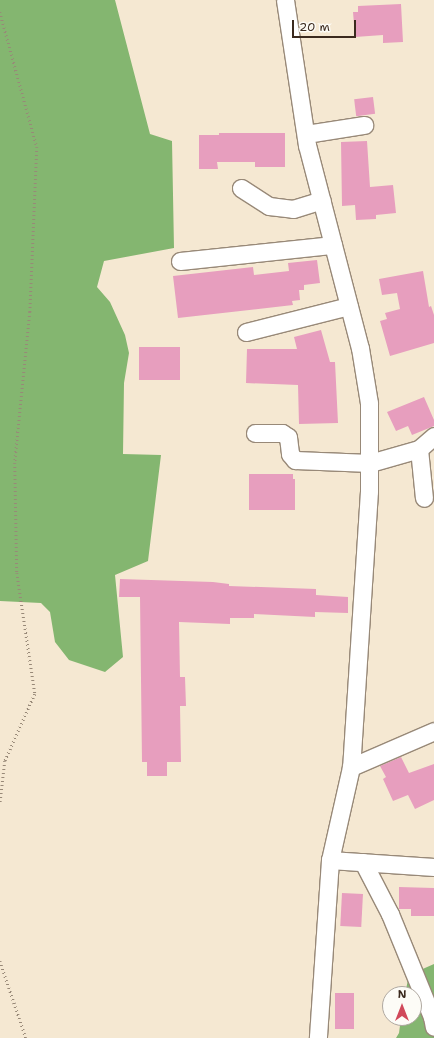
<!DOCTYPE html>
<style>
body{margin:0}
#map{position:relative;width:434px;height:1038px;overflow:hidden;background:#f5e8d2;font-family:"Shantell Sans",sans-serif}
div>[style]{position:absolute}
.forest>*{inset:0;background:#84b670}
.building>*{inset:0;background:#e79ebe;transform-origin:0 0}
.path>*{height:2.5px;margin-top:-1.25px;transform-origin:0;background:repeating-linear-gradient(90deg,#988978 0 1px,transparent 0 4px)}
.roads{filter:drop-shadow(1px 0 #988978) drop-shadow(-1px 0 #988978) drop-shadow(0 1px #988978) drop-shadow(0 -1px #988978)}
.street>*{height:17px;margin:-8.5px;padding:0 8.5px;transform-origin:8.5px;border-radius:8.5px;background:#fff}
span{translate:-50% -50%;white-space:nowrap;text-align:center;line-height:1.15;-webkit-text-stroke:3.5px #fdfcf7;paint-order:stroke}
.north{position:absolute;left:382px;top:986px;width:40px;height:40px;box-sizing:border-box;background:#fdfcf7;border:1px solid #afa8a0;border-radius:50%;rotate:0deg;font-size:11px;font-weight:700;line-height:16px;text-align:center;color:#3b2a1e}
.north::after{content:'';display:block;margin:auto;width:14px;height:18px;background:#d1495b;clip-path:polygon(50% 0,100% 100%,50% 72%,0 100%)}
.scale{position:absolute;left:292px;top:20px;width:64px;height:18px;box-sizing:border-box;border:2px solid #3b2a1e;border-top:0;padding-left:5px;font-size:12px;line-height:14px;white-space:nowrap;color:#3b2a1e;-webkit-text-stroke:3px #fdfcf7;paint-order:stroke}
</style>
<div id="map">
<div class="forest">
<i style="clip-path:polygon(0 0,115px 0,150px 134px,172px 141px,174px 248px,104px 261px,97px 287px,110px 302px,125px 335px,129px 353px,124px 383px,123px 454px,161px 455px,148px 561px,115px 575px,123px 657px,105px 672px,69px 660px,55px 642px,50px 612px,41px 603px,0 601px)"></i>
<i style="clip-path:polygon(434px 964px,434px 1038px,396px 1038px,399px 1033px,401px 1018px,414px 1018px,414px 994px,405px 994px,409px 975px)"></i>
</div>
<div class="building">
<i style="clip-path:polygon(401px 4px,403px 42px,383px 43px,383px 35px,355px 37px,353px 12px,358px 12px,358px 6px)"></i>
<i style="left:373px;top:97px;width:17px;height:19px;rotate:83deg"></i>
<i style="clip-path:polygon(219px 133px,285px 133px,285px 167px,255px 167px,255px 162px,217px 162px,218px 169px,199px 169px,199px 135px,219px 135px)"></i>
<i style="clip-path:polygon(367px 141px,370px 187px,393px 185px,396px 213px,376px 215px,376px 219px,356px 220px,355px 205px,342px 206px,341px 142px)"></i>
<i style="clip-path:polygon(317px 260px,320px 283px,304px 285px,304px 290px,299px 290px,300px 300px,292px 301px,293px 305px,178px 318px,173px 276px,253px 267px,254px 275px,289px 271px,288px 263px)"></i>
<i style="clip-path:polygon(423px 271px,429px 307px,431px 306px,434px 315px,434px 343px,390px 356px,380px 321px,387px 319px,385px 313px,400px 309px,397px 293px,382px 295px,379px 279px)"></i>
<i style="clip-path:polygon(321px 330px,330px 362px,335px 362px,338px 423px,299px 424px,298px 385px,246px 383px,247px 349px,297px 349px,294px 337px)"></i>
<i style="left:139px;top:347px;width:41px;height:33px"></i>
<i style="clip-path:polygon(424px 397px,434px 420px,434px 426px,412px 435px,408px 426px,396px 431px,387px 412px)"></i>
<i style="clip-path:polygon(249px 474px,293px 474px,293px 479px,295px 479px,295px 510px,249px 510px)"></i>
<i style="clip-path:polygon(120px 579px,213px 582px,229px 584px,229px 586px,316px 589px,316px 595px,348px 597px,348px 613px,315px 612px,315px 617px,254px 614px,254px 618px,230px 618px,230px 624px,179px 622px,180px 677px,185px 677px,186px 706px,180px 706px,181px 762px,167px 762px,167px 776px,147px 776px,147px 762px,142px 762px,140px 597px,119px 597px)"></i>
<i style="clip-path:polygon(401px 757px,409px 773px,434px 764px,434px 800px,415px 809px,408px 795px,393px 801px,383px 779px,386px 777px,380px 766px)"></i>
<i style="clip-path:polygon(399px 887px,434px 888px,434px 916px,411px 916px,411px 909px,399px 909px)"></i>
<i style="left:342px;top:893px;width:21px;height:33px;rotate:3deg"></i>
<i style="left:335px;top:993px;width:19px;height:36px"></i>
</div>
<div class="path">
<i style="left:0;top:12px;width:140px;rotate:74.7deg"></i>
<i style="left:37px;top:147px;width:165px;rotate:92.4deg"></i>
<i style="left:30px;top:312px;width:152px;rotate:95.7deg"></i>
<i style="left:15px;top:463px;width:110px;rotate:89deg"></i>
<i style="left:17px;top:573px;width:122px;rotate:81.5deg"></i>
<i style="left:35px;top:694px;width:73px;rotate:114.1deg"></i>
<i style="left:5px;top:761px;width:44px;rotate:96.5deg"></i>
<i style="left:0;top:961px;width:81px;rotate:71.3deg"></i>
</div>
<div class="roads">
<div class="street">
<i style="left:285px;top:0;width:147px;rotate:81.4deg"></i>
<i style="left:307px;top:145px;width:210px;rotate:75.4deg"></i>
<i style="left:360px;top:348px;width:56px;rotate:80.7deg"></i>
<i style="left:369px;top:403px;width:88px;rotate:90deg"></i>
<i style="left:369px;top:491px;width:277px;rotate:93.7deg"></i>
<i style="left:351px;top:767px;width:95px;rotate:102.7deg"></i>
<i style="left:330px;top:860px;width:178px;rotate:93.9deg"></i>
<i style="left:306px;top:134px;width:59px;rotate:-8.8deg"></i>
<i style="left:241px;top:188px;width:33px;rotate:33deg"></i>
<i style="left:269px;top:206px;width:24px;rotate:7deg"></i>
<i style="left:293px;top:209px;width:30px;rotate:-17deg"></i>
<i style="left:180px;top:261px;width:154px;rotate:-6deg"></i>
<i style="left:246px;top:332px;width:106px;rotate:-14.2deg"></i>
<i style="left:255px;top:433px;width:27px"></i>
<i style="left:282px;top:433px;width:7px;rotate:34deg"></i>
<i style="left:288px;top:437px;width:17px;rotate:83deg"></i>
<i style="left:290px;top:454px;width:8px;rotate:50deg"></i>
<i style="left:295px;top:460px;width:75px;rotate:2.3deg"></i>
<i style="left:370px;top:463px;width:51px;rotate:-15.9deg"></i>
<i style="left:419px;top:449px;width:20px;rotate:-41deg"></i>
<i style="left:419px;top:449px;width:49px;rotate:84.2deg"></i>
<i style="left:351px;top:767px;width:90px;rotate:-23.4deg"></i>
<i style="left:330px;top:860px;width:104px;rotate:3.9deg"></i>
<i style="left:363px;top:862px;width:59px;rotate:62.6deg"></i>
<i style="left:390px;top:914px;width:111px;rotate:67.8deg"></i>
<i style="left:432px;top:1017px;width:10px;rotate:79deg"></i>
</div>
</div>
<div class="north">N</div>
<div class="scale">20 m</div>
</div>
